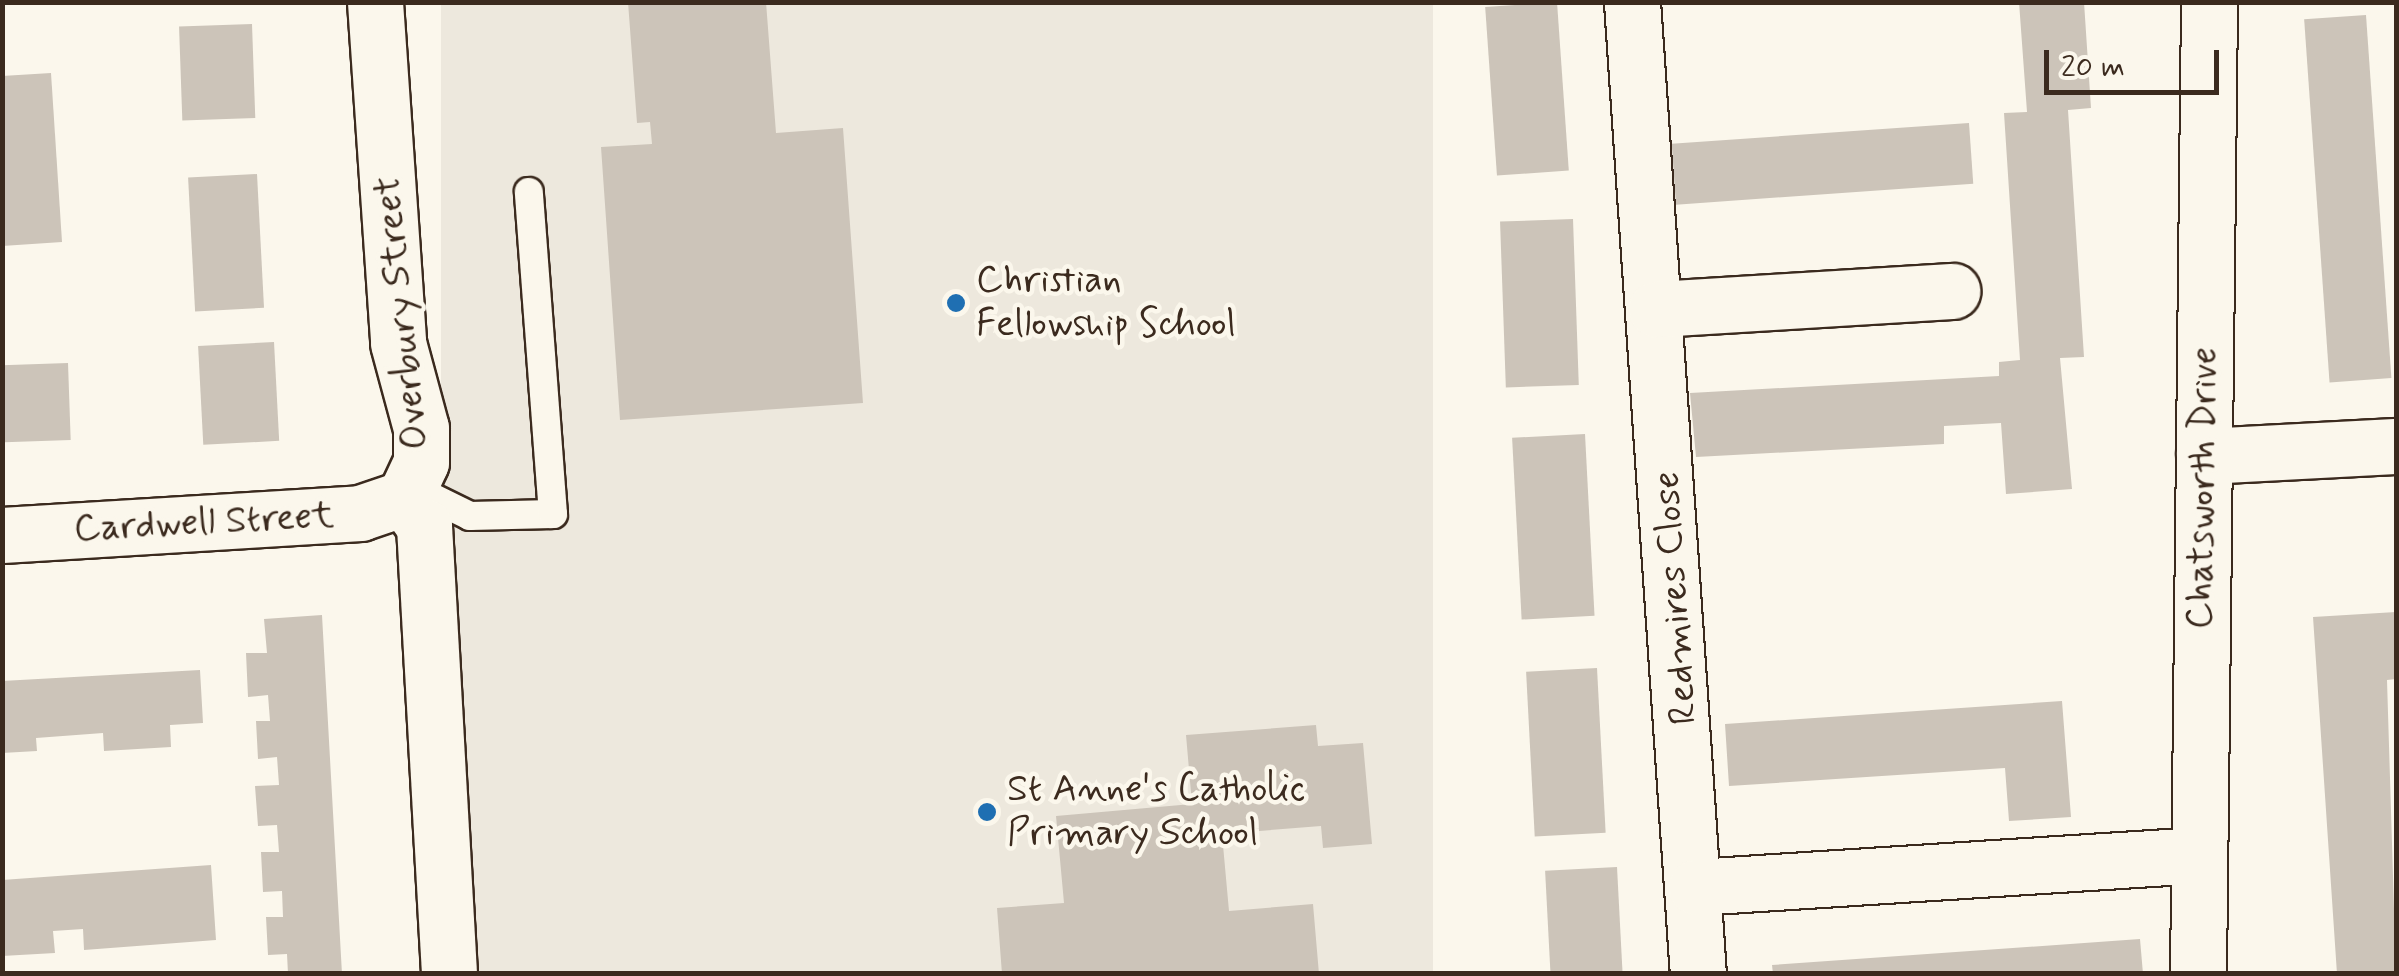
<!DOCTYPE html>
<style>
body{margin:0}
#map{position:relative;width:2399px;height:976px;overflow:hidden;background:#fbf7ec;font-family:Mynerve,sans-serif}
div>[style]{position:absolute}
.built>*{inset:0;background:#ede8dd;transform-origin:0 0}
.building>*{inset:0;background:#ccc4b9;transform-origin:0 0}
.roads{filter:drop-shadow(2px 0 #3b2a1e) drop-shadow(-2px 0 #3b2a1e) drop-shadow(0 2px #3b2a1e) drop-shadow(0 -2px #3b2a1e)}
.lane>*{height:28px;margin:-14px;padding:0 14px;transform-origin:14px;border-radius:14px;background:#fbf7ec}
.street>*{height:55px;margin:-27.5px;padding:0 27.5px;transform-origin:27.5px;border-radius:27.5px;background:#fbf7ec}
.dots>*{width:28px;height:28px;translate:-50% -50%;box-sizing:border-box;border:5px solid #fbf7ec;border-radius:50%}
span{translate:-50% -50%;white-space:nowrap;text-align:center;line-height:1.15;-webkit-text-stroke:9px #fbf7ec;paint-order:stroke}
.poi-label{font-size:38px;color:#3b2a1e}
.left{translate:0 -50%;text-align:left}
.street-label{font-size:38px;color:#3b2a1e}
.frame{position:absolute;inset:0;border:5px solid #3b2a1e;pointer-events:none}
.scale{position:absolute;left:2044px;top:50px;width:175px;height:45px;box-sizing:border-box;border:5px solid #3b2a1e;border-top:0;padding-left:12px;font-size:30px;line-height:35px;white-space:nowrap;color:#3b2a1e;-webkit-text-stroke:8px #fbf7ec;paint-order:stroke}
</style>
<div id="map">
<div class="built">
<i style="left:441px;top:3px;width:992px;height:972px"></i>
</div>
<div class="building">
<i style="clip-path:polygon(628px 2px,766px 2px,776px 133px,843px 128px,863px 403px,620px 420px,601px 147px,652px 144px,650px 122px,637px 123px)"></i>
<i style="left:1557px;top:2px;width:169px;height:72px;rotate:86deg"></i>
<i style="clip-path:polygon(2019px 2px,2084px 2px,2091px 108px,2068px 110px,2084px 357px,2060px 358px,2072px 489px,2006px 494px,2001px 423px,1944px 426px,1944px 444px,1696px 457px,1690px 393px,1999px 376px,1999px 362px,2020px 360px,2004px 113px,2027px 112px)"></i>
<i style="left:2366px;top:15px;width:364px;height:62px;rotate:86deg"></i>
<i style="left:252px;top:24px;width:94px;height:73px;rotate:88deg"></i>
<i style="clip-path:polygon(51px 73px,62px 242px,2px 246px,2px 76px)"></i>
<i style="left:1969px;top:123px;width:61px;height:298px;rotate:86deg"></i>
<i style="left:257px;top:174px;width:134px;height:69px;rotate:87deg"></i>
<i style="left:1573px;top:219px;width:166px;height:73px;rotate:88deg"></i>
<i style="left:274px;top:342px;width:99px;height:76px;rotate:87deg"></i>
<i style="left:68px;top:363px;width:77px;height:66px;rotate:88deg"></i>
<i style="left:1585px;top:434px;width:182px;height:73px;rotate:87deg"></i>
<i style="clip-path:polygon(2396px 612px,2396px 679px,2387px 680px,2396px 974px,2337px 974px,2313px 617px)"></i>
<i style="clip-path:polygon(322px 615px,342px 974px,288px 974px,287px 954px,268px 955px,266px 917px,283px 917px,282px 891px,263px 892px,261px 852px,279px 852px,277px 825px,258px 826px,255px 786px,279px 785px,277px 757px,258px 759px,256px 721px,270px 721px,268px 695px,248px 697px,246px 653px,267px 653px,264px 619px)"></i>
<i style="left:1597px;top:668px;width:165px;height:71px;rotate:87deg"></i>
<i style="clip-path:polygon(200px 670px,203px 723px,170px 725px,171px 747px,104px 751px,103px 733px,36px 738px,37px 751px,2px 753px,2px 681px)"></i>
<i style="clip-path:polygon(2062px 701px,2071px 817px,2009px 821px,2005px 768px,1729px 786px,1725px 724px)"></i>
<i style="clip-path:polygon(1316px 725px,1318px 746px,1363px 743px,1372px 844px,1323px 848px,1321px 826px,1222px 834px,1229px 911px,1313px 904px,1319px 974px,1002px 974px,997px 908px,1064px 903px,1056px 816px,1192px 804px,1186px 735px)"></i>
<i style="clip-path:polygon(211px 865px,216px 940px,84px 950px,83px 929px,53px 931px,55px 953px,2px 956px,2px 880px)"></i>
<i style="left:1617px;top:867px;width:107px;height:72px;rotate:87deg"></i>
<i style="clip-path:polygon(2140px 939px,2143px 974px,1773px 974px,1772px 965px)"></i>
</div>
<div class="roads">
<div class="lane">
<i style="left:409px;top:486px;width:68px;rotate:26.2deg"></i>
<i style="left:470px;top:516px;width:83px;rotate:-1.4deg"></i>
<i style="left:553px;top:514px;width:323px;rotate:-94.3deg"></i>
</div>
<div class="street">
<i style="left:375px;top:2px;width:342px;rotate:86.1deg"></i>
<i style="left:398px;top:343px;width:88px;rotate:74.9deg"></i>
<i style="left:421px;top:428px;width:34px;rotate:90deg"></i>
<i style="left:421px;top:462px;width:40px;rotate:115deg"></i>
<i style="left:1632px;top:2px;width:974px;rotate:86.12deg"></i>
<i style="left:1656px;top:309px;width:297px;rotate:-3.5deg"></i>
<i style="left:2204px;top:456px;width:192px;rotate:-3deg"></i>
<i style="left:404px;top:498px;width:34px;rotate:54deg"></i>
<i style="left:424px;top:526px;width:449px;rotate:86.8deg"></i>
<i style="left:2px;top:535px;width:359px;rotate:-3.5deg"></i>
<i style="left:360px;top:513px;width:46px;rotate:-18.8deg"></i>
<i style="left:1696px;top:887px;width:504px;rotate:-3.64deg"></i>
<i style="left:2198px;top:974px;width:972px;rotate:-89.35deg"></i>
</div>
</div>
<div class="dots">
<i style="left:956px;top:303px;background:#1f6fb2"></i>
<i style="left:987px;top:812px;background:#1f6fb2"></i>
</div>
<div class="poi-label">
<span class="left" style="left:976px;top:303px">Christian<br>Fellowship School</span>
<span class="left" style="left:1007px;top:812px">St Anne's Catholic<br>Primary School</span>
</div>
<div class="street-label">
<span style="left:402px;top:313px;rotate:-96deg">Overbury Street</span>
<span style="left:2203px;top:488px;rotate:-89deg">Chatsworth Drive</span>
<span style="left:204px;top:523px;rotate:-3deg">Cardwell Street</span>
<span style="left:1676px;top:598px;rotate:-94deg">Redmires Close</span>
</div>
<div class="frame"></div>
<div class="scale">20 m</div>
</div>
